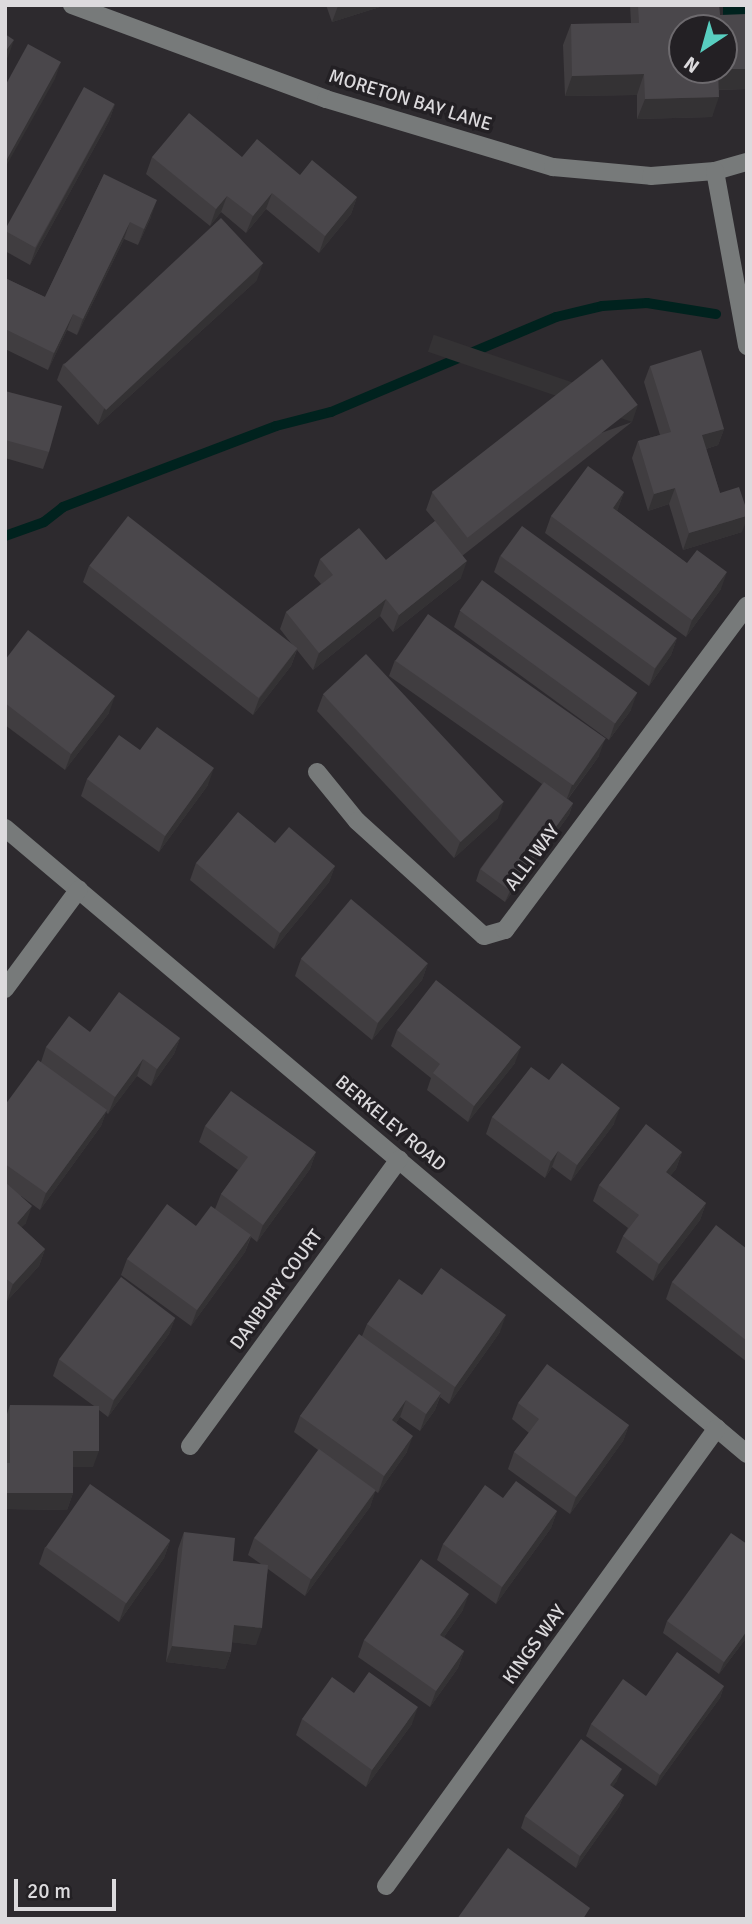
<!DOCTYPE html>
<style>
body{margin:0}
#map{position:relative;width:752px;height:1924px;overflow:hidden;background:#2d2a2e;font-family:Signika,sans-serif}
div>[style]{position:absolute}
.water>*{inset:0;background:#00221e;transform-origin:0 0}
.stream>*{height:10px;margin:-5px;padding:0 5px;transform-origin:5px;border-radius:5px;background:#00221e}
.minor>*{height:18px;margin:-9px;padding:0 9px;transform-origin:9px;border-radius:9px;background:#777a7a}
.wall>*{inset:0;background:#403d40}
.shaded-wall>*{inset:0;background:#343234;transform-origin:0 0}
.building>*{inset:0;background:#4a474b;transform-origin:0 0}
span{translate:-50% -50%;white-space:nowrap;text-align:center;line-height:1.15;-webkit-text-stroke:7px #232024;paint-order:stroke}
.street-label{font-size:19px;color:#dcdadd}
.frame{position:absolute;inset:0;border:7px solid #dcdadd;pointer-events:none}
.north{position:absolute;left:668px;top:14px;width:70px;height:70px;box-sizing:border-box;background:#232024;border:2px solid #6d6a6e;border-radius:50%;rotate:216deg;font-size:19px;font-weight:700;line-height:28px;text-align:center;color:#dcdadd}
.north::after{content:'';display:block;margin:auto;width:24px;height:32px;background:#58cec0;clip-path:polygon(50% 0,100% 100%,50% 72%,0 100%)}
.scale{position:absolute;left:14px;top:1879px;width:102px;height:32px;box-sizing:border-box;border:4px solid #dcdadd;border-top:0;padding-left:9px;font-size:21px;line-height:24px;white-space:nowrap;color:#dcdadd;-webkit-text-stroke:5px #232024;paint-order:stroke}
</style>
<div id="map">
<div class="water">
<i style="left:723px;top:5px;width:24px;height:20px"></i>
</div>
<div class="stream">
<i style="left:5px;top:536px;width:41px;rotate:-19.7deg"></i>
<i style="left:44px;top:522px;width:24px;rotate:-38deg"></i>
<i style="left:63px;top:507px;width:228px;rotate:-20.8deg"></i>
<i style="left:276px;top:426px;width:57px;rotate:-14.3deg"></i>
<i style="left:331px;top:412px;width:244px;rotate:-22.9deg"></i>
<i style="left:556px;top:317px;width:47px;rotate:-13.4deg"></i>
<i style="left:602px;top:306px;width:45px;rotate:-3.8deg"></i>
<i style="left:647px;top:303px;width:70px;rotate:9.1deg"></i>
</div>
<div class="minor">
<i style="left:72px;top:5px;width:271px;rotate:20.3deg"></i>
<i style="left:326px;top:99px;width:237px;rotate:16.7deg"></i>
<i style="left:553px;top:167px;width:98px;rotate:5.2deg"></i>
<i style="left:651px;top:176px;width:64px;rotate:-4.5deg"></i>
<i style="left:715px;top:171px;width:33px;rotate:-16deg"></i>
<i style="left:715px;top:171px;width:178px;rotate:79.6deg"></i>
<i style="left:317px;top:772px;width:63px;rotate:50.8deg"></i>
<i style="left:357px;top:821px;width:171px;rotate:42.2deg"></i>
<i style="left:484px;top:936px;width:22px;rotate:-16deg"></i>
<i style="left:505px;top:930px;width:405px;rotate:-53.3deg"></i>
<i style="left:5px;top:828px;width:971px;rotate:40.15deg"></i>
<i style="left:5px;top:989px;width:124px;rotate:-53.5deg"></i>
<i style="left:190px;top:1446px;width:355px;rotate:-53.9deg"></i>
<i style="left:386px;top:1886px;width:565px;rotate:-54.14deg"></i>
</div>
<div class="wall">
<i style="clip-path:polygon(326px 5px,386px 5px,332px 22px)"></i>
<i style="clip-path:polygon(630px 5px,719px 5px,720px 15px,747px 89px,719px 90px,712px 117px,637px 119px,637px 95px,565px 96px,563px 45px,571px 24px,631px 23px)"></i>
<i style="clip-path:polygon(115px 104px,109px 121px,30px 265px,5px 251px,5px 231px)"></i>
<i style="clip-path:polygon(152px 157px,242px 157px,300px 175px,357px 197px,351px 214px,319px 253px,266px 209px,246px 233px,221px 212px,210px 226px,146px 174px)"></i>
<i style="clip-path:polygon(104px 174px,151px 217px,138px 245px,124px 239px,77px 335px,67px 330px,48px 370px,5px 349px,5px 278px,45px 297px)"></i>
<i style="clip-path:polygon(257px 280px,98px 425px,57px 380px,63px 364px)"></i>
<i style="clip-path:polygon(650px 366px,724px 429px,718px 445px,706px 449px,720px 493px,742px 532px,683px 550px,669px 504px,648px 511px,632px 458px,638px 441px,660px 435px,644px 382px)"></i>
<i style="clip-path:polygon(5px 391px,49px 452px,43px 469px,5px 458px)"></i>
<i style="clip-path:polygon(632px 422px,462px 556px,461px 578px,393px 632px,380px 616px,313px 670px,297px 650px,291px 666px,253px 715px,83px 582px,89px 566px,294px 647px,280px 629px,286px 612px,321px 584px,314px 576px,320px 559px,386px 560px,435px 521px,426px 510px,432px 493px)"></i>
<i style="clip-path:polygon(624px 492px,617px 511px,721px 589px,686px 637px,545px 533px,551px 516px)"></i>
<i style="clip-path:polygon(500px 556px,677px 638px,671px 655px,649px 686px,494px 572px)"></i>
<i style="clip-path:polygon(460px 611px,631px 710px,609px 740px,454px 627px)"></i>
<i style="clip-path:polygon(5px 660px,109px 713px,65px 770px,5px 725px)"></i>
<i style="clip-path:polygon(395px 660px,599px 756px,568px 799px,573px 803px,569px 815px,505px 902px,476px 881px,480px 869px,542px 784px,389px 676px)"></i>
<i style="clip-path:polygon(323px 695px,498px 818px,454px 858px,317px 711px)"></i>
<i style="clip-path:polygon(140px 750px,208px 785px,159px 852px,81px 796px,87px 779px)"></i>
<i style="clip-path:polygon(275px 843px,335px 866px,329px 882px,274px 949px,190px 880px,196px 863px)"></i>
<i style="clip-path:polygon(301px 959px,428px 963px,422px 980px,372px 1040px,295px 976px)"></i>
<i style="clip-path:polygon(397px 1030px,515px 1063px,468px 1122px,427px 1090px,431px 1078px,391px 1046px)"></i>
<i style="clip-path:polygon(90px 1032px,180px 1038px,174px 1054px,151px 1086px,137px 1076px,108px 1114px,106px 1112px,101px 1126px,40px 1210px,21px 1196px,26px 1223px,21px 1227px,45px 1249px,39px 1266px,7px 1301px,5px 1300px,5px 1105px,41px 1062px,46px 1047px)"></i>
<i style="clip-path:polygon(549px 1080px,614px 1124px,571px 1181px,552px 1167px,545px 1178px,486px 1134px,492px 1117px)"></i>
<i style="clip-path:polygon(205px 1126px,316px 1152px,310px 1169px,257px 1242px,251px 1237px,245px 1252px,191px 1326px,121px 1275px,127px 1259px,196px 1226px,215px 1209px,221px 1194px,238px 1170px,199px 1142px)"></i>
<i style="clip-path:polygon(682px 1152px,676px 1169px,670px 1176px,706px 1203px,700px 1220px,653px 1281px,616px 1252px,623px 1236px,628px 1228px,593px 1201px,599px 1185px)"></i>
<i style="clip-path:polygon(747px 1249px,747px 1362px,666px 1299px,672px 1282px)"></i>
<i style="clip-path:polygon(422px 1295px,500px 1332px,449px 1404px,440px 1397px,435px 1410px,420px 1431px,400px 1417px,396px 1423px,407px 1452px,378px 1493px,375px 1491px,370px 1507px,305px 1596px,268px 1569px,256px 1645px,232px 1642px,231px 1652px,225px 1669px,166px 1662px,178px 1549px,184px 1532px,233px 1561px,261px 1564px,248px 1555px,254px 1538px,318px 1450px,294px 1432px,300px 1416px,362px 1336px,367px 1324px)"></i>
<i style="clip-path:polygon(175px 1318px,169px 1334px,108px 1417px,99px 1410px,93px 1467px,73px 1467px,73px 1493px,67px 1510px,5px 1509px,5px 1420px,10px 1405px,94px 1406px,53px 1376px,59px 1359px)"></i>
<i style="clip-path:polygon(518px 1403px,629px 1425px,623px 1441px,570px 1514px,508px 1469px,514px 1452px,529px 1433px,512px 1419px)"></i>
<i style="clip-path:polygon(503px 1498px,557px 1511px,551px 1528px,496px 1604px,437px 1560px,443px 1544px)"></i>
<i style="clip-path:polygon(170px 1541px,164px 1558px,119px 1622px,39px 1564px,45px 1547px)"></i>
<i style="clip-path:polygon(463px 1610px,444px 1637px,464px 1651px,458px 1668px,430px 1707px,358px 1657px,364px 1640px)"></i>
<i style="clip-path:polygon(667px 1621px,747px 1637px,719px 1674px,663px 1633px)"></i>
<i style="clip-path:polygon(724px 1686px,720px 1698px,656px 1786px,586px 1736px,591px 1724px)"></i>
<i style="clip-path:polygon(354px 1693px,412px 1724px,366px 1787px,296px 1735px,302px 1719px)"></i>
<i style="clip-path:polygon(617px 1781px,612px 1787px,624px 1795px,619px 1807px,576px 1868px,521px 1828px,525px 1816px)"></i>
</div>
<div class="shaded-wall">
<i style="clip-path:polygon(340px 5px,386px 5px,332px 22px,338px 6px)"></i>
<i style="clip-path:polygon(14px 40px,8px 57px,5px 61px,5px 52px)"></i>
<i style="clip-path:polygon(61px 62px,55px 79px,5px 168px,5px 163px)"></i>
<i style="clip-path:polygon(724px 69px,747px 69px,747px 89px,711px 90px,718px 70px)"></i>
<i style="clip-path:polygon(644px 74px,637px 95px,565px 96px,572px 76px)"></i>
<i style="clip-path:polygon(719px 97px,712px 117px,637px 119px,645px 99px)"></i>
<i style="clip-path:polygon(115px 104px,109px 121px,30px 265px,36px 248px)"></i>
<i style="clip-path:polygon(272px 193px,266px 209px,246px 233px,253px 216px)"></i>
<i style="clip-path:polygon(227px 196px,221px 212px,210px 226px,216px 209px)"></i>
<i style="clip-path:polygon(357px 197px,351px 214px,319px 253px,325px 236px)"></i>
<i style="clip-path:polygon(157px 200px,151px 217px,138px 245px,144px 229px)"></i>
<i style="clip-path:polygon(130px 222px,124px 239px,77px 335px,83px 319px)"></i>
<i style="clip-path:polygon(263px 263px,257px 280px,98px 425px,104px 409px)"></i>
<i style="clip-path:polygon(73px 314px,67px 330px,48px 370px,54px 353px)"></i>
<i style="left:638px;top:405px;width:18px;height:216px;rotate:109deg"></i>
<i style="clip-path:polygon(724px 429px,718px 445px,696px 452px,702px 435px)"></i>
<i style="clip-path:polygon(675px 488px,669px 504px,648px 511px,654px 494px)"></i>
<i style="clip-path:polygon(624px 492px,618px 509px,607px 525px,613px 508px)"></i>
<i style="clip-path:polygon(747px 516px,747px 519px,742px 532px,683px 550px,689px 533px)"></i>
<i style="clip-path:polygon(467px 561px,461px 578px,393px 632px,399px 615px)"></i>
<i style="clip-path:polygon(727px 572px,721px 589px,686px 637px,692px 620px)"></i>
<i style="clip-path:polygon(386px 599px,380px 616px,313px 670px,319px 653px)"></i>
<i style="clip-path:polygon(677px 638px,671px 655px,649px 686px,655px 669px)"></i>
<i style="clip-path:polygon(297px 649px,291px 666px,253px 715px,259px 699px)"></i>
<i style="clip-path:polygon(637px 693px,631px 710px,609px 740px,615px 723px)"></i>
<i style="clip-path:polygon(115px 696px,109px 713px,65px 770px,71px 754px)"></i>
<i style="clip-path:polygon(605px 739px,599px 756px,566px 801px,572px 785px)"></i>
<i style="clip-path:polygon(214px 768px,208px 785px,159px 852px,165px 836px)"></i>
<i style="clip-path:polygon(504px 801px,498px 818px,454px 858px,460px 842px)"></i>
<i style="clip-path:polygon(573px 803px,569px 815px,505px 902px,510px 891px)"></i>
<i style="clip-path:polygon(335px 866px,329px 882px,274px 949px,280px 933px)"></i>
<i style="clip-path:polygon(428px 963px,422px 980px,372px 1040px,378px 1023px)"></i>
<i style="clip-path:polygon(180px 1038px,174px 1054px,151px 1086px,157px 1069px)"></i>
<i style="clip-path:polygon(521px 1047px,515px 1063px,468px 1122px,474px 1106px)"></i>
<i style="clip-path:polygon(143px 1059px,137px 1076px,108px 1114px,115px 1097px)"></i>
<i style="clip-path:polygon(620px 1108px,614px 1124px,571px 1181px,577px 1165px)"></i>
<i style="clip-path:polygon(107px 1110px,101px 1126px,40px 1210px,46px 1193px)"></i>
<i style="clip-path:polygon(558px 1151px,552px 1167px,545px 1178px,551px 1161px)"></i>
<i style="clip-path:polygon(316px 1152px,310px 1169px,257px 1242px,263px 1225px)"></i>
<i style="clip-path:polygon(682px 1152px,676px 1169px,660px 1189px,666px 1172px)"></i>
<i style="clip-path:polygon(706px 1203px,700px 1220px,653px 1281px,659px 1264px)"></i>
<i style="clip-path:polygon(32px 1206px,26px 1223px,10px 1239px,17px 1223px)"></i>
<i style="clip-path:polygon(251px 1235px,245px 1252px,191px 1326px,197px 1310px)"></i>
<i style="clip-path:polygon(45px 1249px,39px 1266px,7px 1301px,13px 1284px)"></i>
<i style="clip-path:polygon(506px 1315px,500px 1332px,449px 1404px,455px 1387px)"></i>
<i style="clip-path:polygon(175px 1318px,169px 1334px,108px 1417px,114px 1400px)"></i>
<i style="clip-path:polygon(441px 1393px,435px 1410px,420px 1431px,426px 1414px)"></i>
<i style="clip-path:polygon(406px 1400px,400px 1417px,386px 1437px,392px 1420px)"></i>
<i style="clip-path:polygon(629px 1425px,623px 1441px,570px 1514px,576px 1497px)"></i>
<i style="clip-path:polygon(413px 1436px,407px 1452px,378px 1493px,384px 1476px)"></i>
<i style="clip-path:polygon(73px 1451px,99px 1451px,93px 1467px,67px 1467px)"></i>
<i style="clip-path:polygon(376px 1490px,370px 1507px,305px 1596px,311px 1579px)"></i>
<i style="clip-path:polygon(5px 1493px,73px 1493px,67px 1510px,5px 1509px)"></i>
<i style="clip-path:polygon(557px 1511px,551px 1528px,496px 1604px,502px 1587px)"></i>
<i style="clip-path:polygon(170px 1541px,164px 1558px,119px 1622px,125px 1605px)"></i>
<i style="clip-path:polygon(469px 1594px,463px 1610px,434px 1651px,440px 1635px)"></i>
<i style="clip-path:polygon(234px 1625px,262px 1628px,256px 1645px,228px 1642px)"></i>
<i style="clip-path:polygon(747px 1631px,747px 1637px,719px 1674px,724px 1662px)"></i>
<i style="clip-path:polygon(172px 1646px,231px 1652px,225px 1669px,166px 1662px)"></i>
<i style="clip-path:polygon(464px 1651px,458px 1668px,430px 1707px,436px 1691px)"></i>
<i style="clip-path:polygon(724px 1686px,720px 1698px,656px 1786px,660px 1775px)"></i>
<i style="clip-path:polygon(418px 1707px,412px 1724px,366px 1787px,372px 1770px)"></i>
<i style="clip-path:polygon(622px 1769px,617px 1781px,605px 1797px,610px 1785px)"></i>
<i style="clip-path:polygon(624px 1795px,619px 1807px,576px 1868px,580px 1856px)"></i>
</div>
<div class="building">
<i style="clip-path:polygon(638px 5px,719px 5px,720px 15px,747px 14px,747px 69px,724px 69px,724px 28px,682px 28px,682px 70px,718px 70px,719px 97px,645px 99px,644px 74px,572px 76px,571px 24px,639px 23px)"></i>
<i style="clip-path:polygon(5px 34px,14px 40px,5px 52px)"></i>
<i style="clip-path:polygon(28px 44px,61px 62px,5px 163px,5px 86px)"></i>
<i style="left:84px;top:87px;width:35px;height:164px;rotate:29deg"></i>
<i style="clip-path:polygon(189px 113px,242px 157px,257px 139px,300px 175px,312px 160px,357px 197px,325px 236px,272px 193px,253px 216px,227px 196px,216px 209px,152px 157px)"></i>
<i style="clip-path:polygon(104px 174px,157px 200px,144px 229px,130px 222px,83px 319px,73px 314px,54px 353px,5px 329px,5px 278px,45px 297px)"></i>
<i style="left:221px;top:218px;width:62px;height:215px;rotate:47deg"></i>
<i style="clip-path:polygon(701px 350px,724px 429px,702px 435px,720px 493px,739px 487px,747px 511px,747px 516px,689px 533px,675px 488px,654px 494px,638px 441px,671px 432px,650px 366px)"></i>
<i style="left:602px;top:359px;width:58px;height:216px;rotate:52deg"></i>
<i style="clip-path:polygon(5px 391px,62px 406px,49px 452px,5px 440px)"></i>
<i style="clip-path:polygon(588px 466px,624px 492px,613px 508px,687px 563px,697px 550px,727px 572px,692px 620px,551px 516px)"></i>
<i style="left:128px;top:516px;width:215px;height:63px;rotate:38deg"></i>
<i style="clip-path:polygon(435px 521px,467px 561px,399px 615px,386px 599px,319px 653px,286px 612px,333px 575px,320px 559px,359px 528px,386px 560px)"></i>
<i style="left:522px;top:526px;width:191px;height:37px;rotate:36deg"></i>
<i style="left:482px;top:580px;width:192px;height:38px;rotate:36deg"></i>
<i style="left:428px;top:614px;width:217px;height:57px;rotate:35deg"></i>
<i style="clip-path:polygon(28px 630px,115px 696px,71px 754px,5px 703px,5px 660px)"></i>
<i style="left:366px;top:654px;width:202px;height:59px;rotate:47deg"></i>
<i style="clip-path:polygon(157px 727px,214px 768px,165px 836px,87px 779px,119px 735px,140px 750px)"></i>
<i style="left:544px;top:782px;width:36px;height:108px;rotate:36deg"></i>
<i style="clip-path:polygon(238px 812px,275px 843px,289px 827px,335px 866px,280px 933px,196px 863px)"></i>
<i style="left:351px;top:899px;width:100px;height:78px;rotate:40deg"></i>
<i style="clip-path:polygon(436px 980px,521px 1047px,474px 1106px,433px 1073px,440px 1064px,397px 1030px)"></i>
<i style="clip-path:polygon(119px 992px,180px 1038px,157px 1069px,143px 1059px,115px 1097px,46px 1047px,69px 1016px,90px 1032px)"></i>
<i style="clip-path:polygon(38px 1060px,107px 1110px,46px 1193px,5px 1164px,5px 1105px)"></i>
<i style="clip-path:polygon(562px 1063px,620px 1108px,577px 1165px,558px 1151px,551px 1161px,492px 1117px,531px 1067px,549px 1080px)"></i>
<i style="clip-path:polygon(231px 1091px,316px 1152px,263px 1225px,221px 1194px,248px 1157px,205px 1126px)"></i>
<i style="clip-path:polygon(646px 1124px,682px 1152px,666px 1172px,706px 1203px,659px 1264px,623px 1236px,639px 1215px,599px 1185px)"></i>
<i style="clip-path:polygon(5px 1182px,32px 1206px,17px 1223px,45px 1249px,13px 1284px,5px 1278px)"></i>
<i style="clip-path:polygon(167px 1204px,196px 1226px,211px 1206px,251px 1235px,197px 1310px,127px 1259px)"></i>
<i style="clip-path:polygon(716px 1225px,747px 1249px,747px 1341px,672px 1282px)"></i>
<i style="clip-path:polygon(441px 1268px,506px 1315px,455px 1387px,367px 1324px,399px 1279px,422px 1295px)"></i>
<i style="left:121px;top:1277px;width:68px;height:103px;rotate:37deg"></i>
<i style="clip-path:polygon(359px 1334px,441px 1393px,426px 1414px,406px 1400px,392px 1420px,413px 1436px,384px 1476px,300px 1416px)"></i>
<i style="clip-path:polygon(547px 1364px,629px 1425px,576px 1497px,514px 1452px,539px 1419px,518px 1403px)"></i>
<i style="clip-path:polygon(10px 1405px,99px 1406px,99px 1451px,73px 1451px,73px 1493px,5px 1493px,5px 1463px,10px 1463px)"></i>
<i style="left:319px;top:1449px;width:70px;height:110px;rotate:36deg"></i>
<i style="clip-path:polygon(516px 1481px,557px 1511px,502px 1587px,443px 1544px,485px 1485px,503px 1498px)"></i>
<i style="left:90px;top:1484px;width:98px;height:77px;rotate:35deg"></i>
<i style="clip-path:polygon(184px 1532px,235px 1538px,233px 1561px,268px 1565px,262px 1628px,234px 1625px,231px 1652px,172px 1646px)"></i>
<i style="clip-path:polygon(731px 1533px,747px 1544px,747px 1631px,724px 1662px,667px 1621px)"></i>
<i style="clip-path:polygon(421px 1559px,469px 1594px,440px 1635px,464px 1651px,436px 1691px,364px 1640px)"></i>
<i style="clip-path:polygon(677px 1652px,724px 1686px,660px 1775px,591px 1724px,623px 1679px,646px 1696px)"></i>
<i style="clip-path:polygon(369px 1672px,418px 1707px,372px 1770px,302px 1719px,332px 1677px,354px 1693px)"></i>
<i style="clip-path:polygon(581px 1739px,622px 1769px,610px 1785px,624px 1795px,580px 1856px,525px 1816px)"></i>
<i style="clip-path:polygon(508px 1848px,590px 1908px,583px 1919px,457px 1919px)"></i>
</div>
<div class="street-label">
<span style="left:410px;top:101px;rotate:17deg">MORETON BAY LANE</span>
<span style="left:533px;top:858px;rotate:-53deg">ALLI WAY</span>
<span style="left:390px;top:1124px;rotate:40deg">BERKELEY ROAD</span>
<span style="left:277px;top:1290px;rotate:-54deg">DANBURY COURT</span>
<span style="left:535px;top:1645px;rotate:-54deg">KINGS WAY</span>
</div>
<div class="frame"></div>
<div class="north">N</div>
<div class="scale">20 m</div>
</div>
